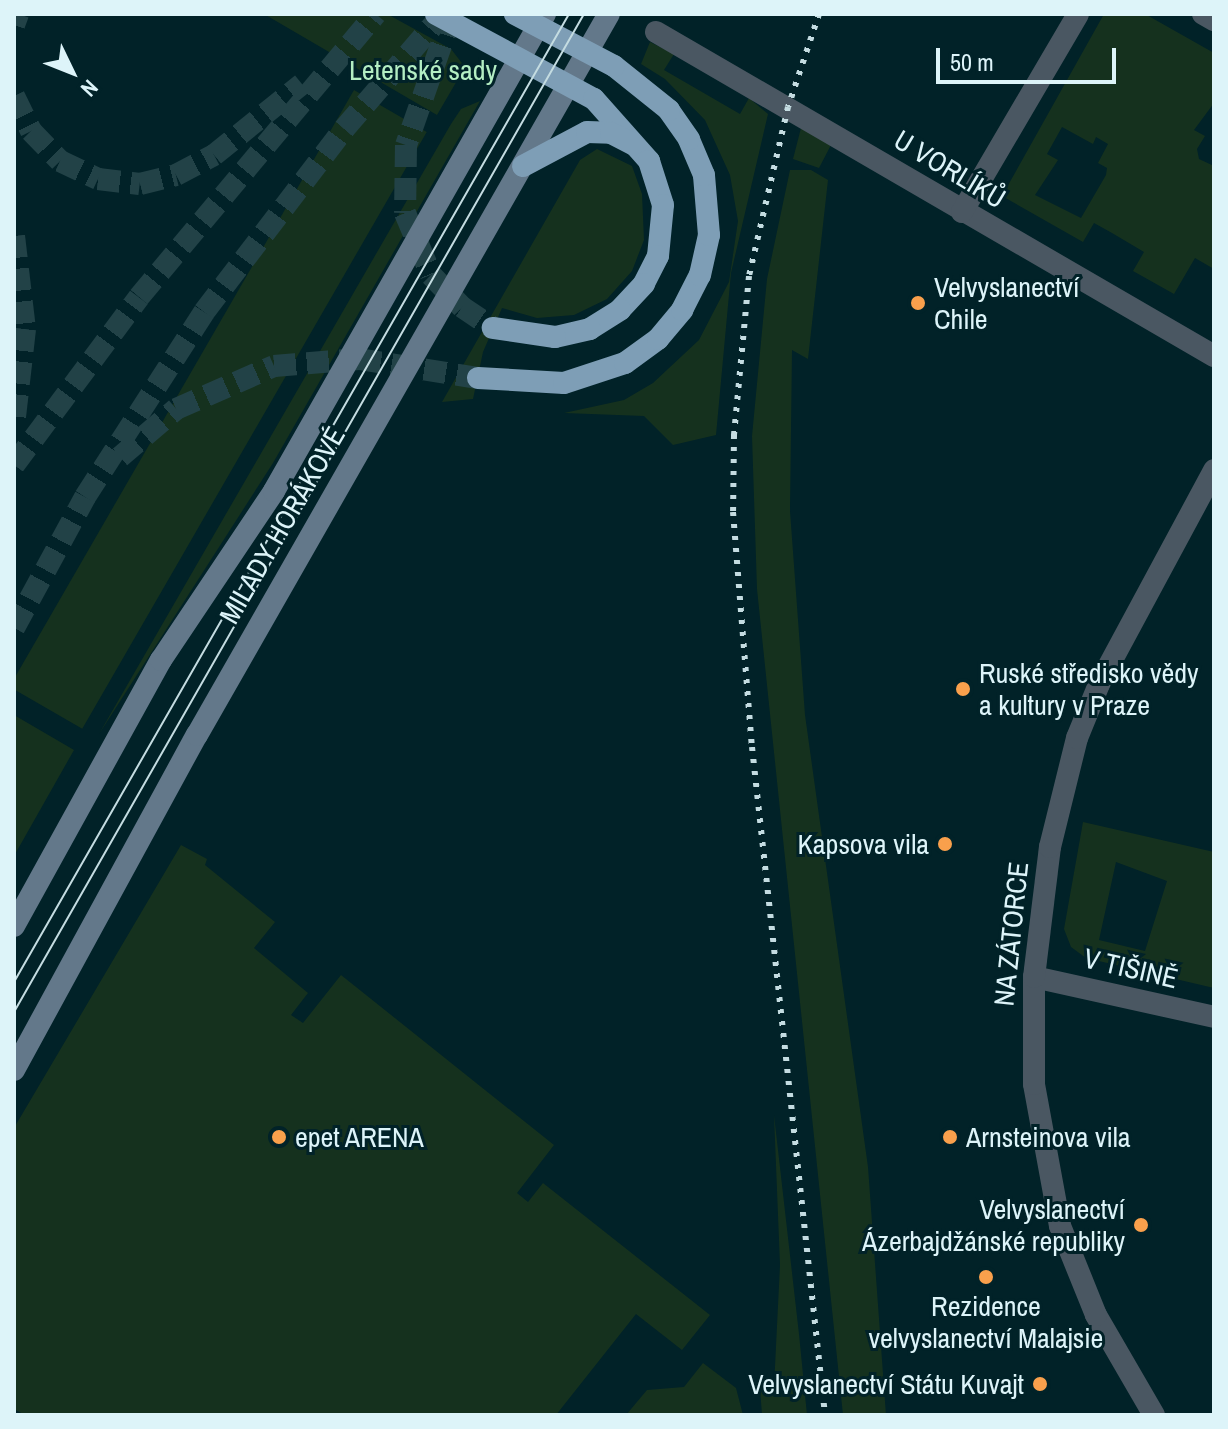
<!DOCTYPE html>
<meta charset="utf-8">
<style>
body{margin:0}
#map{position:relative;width:1228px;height:1429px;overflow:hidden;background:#012228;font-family:"Archivo Narrow",sans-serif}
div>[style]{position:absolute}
.green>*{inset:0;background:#15311e;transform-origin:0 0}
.trunk-tunnel>*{height:22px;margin-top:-11px;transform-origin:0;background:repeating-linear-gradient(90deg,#224247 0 22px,transparent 0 33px)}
.minor>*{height:22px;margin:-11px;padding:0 11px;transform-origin:11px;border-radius:11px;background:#4a5762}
.secondary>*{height:22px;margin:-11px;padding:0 11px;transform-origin:11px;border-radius:11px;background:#63788a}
.trunk>*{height:22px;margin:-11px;padding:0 11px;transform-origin:11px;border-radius:11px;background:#7e9eb6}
.tram>*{height:2px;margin:-1px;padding:0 1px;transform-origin:1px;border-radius:1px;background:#c4dce1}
.rail>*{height:6px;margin-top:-3px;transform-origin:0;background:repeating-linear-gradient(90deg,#c4dce1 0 4px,transparent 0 12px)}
.dots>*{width:22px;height:22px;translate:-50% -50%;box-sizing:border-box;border:4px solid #012228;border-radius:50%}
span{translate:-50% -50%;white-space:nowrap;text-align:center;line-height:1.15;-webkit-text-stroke:6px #012228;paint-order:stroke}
.park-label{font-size:28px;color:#b4eec3}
.street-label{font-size:28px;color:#ddf4f9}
.poi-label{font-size:28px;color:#ddf4f9}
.left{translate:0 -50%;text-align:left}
.right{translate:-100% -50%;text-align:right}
.frame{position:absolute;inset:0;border:16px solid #ddf4f9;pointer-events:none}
.north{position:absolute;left:32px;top:32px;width:80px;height:80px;-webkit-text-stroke:6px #012228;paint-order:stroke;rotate:133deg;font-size:22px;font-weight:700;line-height:32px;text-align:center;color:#ddf4f9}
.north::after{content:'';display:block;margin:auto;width:28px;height:36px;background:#ddf4f9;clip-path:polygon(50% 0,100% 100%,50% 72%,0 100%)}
.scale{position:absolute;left:936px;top:48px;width:180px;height:36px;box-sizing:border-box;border:4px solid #ddf4f9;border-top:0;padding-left:10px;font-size:24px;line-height:28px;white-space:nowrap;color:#ddf4f9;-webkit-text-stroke:6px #012228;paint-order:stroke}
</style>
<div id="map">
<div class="green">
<i style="clip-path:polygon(264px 14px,387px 14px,451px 49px,465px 67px,437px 115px)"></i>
<i style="clip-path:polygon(evenodd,1104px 14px,1145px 14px,1214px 53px,1214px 103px,1194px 130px,1205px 136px,1197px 149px,1199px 159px,1214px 166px,1214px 269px,1195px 258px,1174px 294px,1133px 271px,1144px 252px,1112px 233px,1094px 223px,1083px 242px,1002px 196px,1104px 14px,1062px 127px,1093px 144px,1096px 137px,1108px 144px,1098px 163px,1107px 168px,1106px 175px,1081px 218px,1035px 195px,1058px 160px,1047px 154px,1062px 127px)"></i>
<i style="clip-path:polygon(650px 42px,674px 54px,664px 70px,740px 114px,749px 98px,768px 114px,731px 273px,716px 435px,673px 445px,644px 416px,564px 413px,624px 400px,653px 383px,699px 340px,729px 282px,738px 221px,730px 175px,705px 120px,665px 79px,641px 64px)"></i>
<i style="left:354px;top:90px;width:84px;height:689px;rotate:30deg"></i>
<i style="clip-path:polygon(480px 101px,273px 463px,99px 734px,451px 124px,461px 109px)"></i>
<i style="clip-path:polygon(801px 128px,831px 145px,819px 168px,793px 159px)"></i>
<i style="clip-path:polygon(597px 149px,632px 166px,642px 194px,644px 240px,632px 271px,607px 299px,574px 315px,537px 318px,502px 308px,483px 352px,473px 399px,442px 402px,580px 160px)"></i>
<i style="clip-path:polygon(790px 170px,811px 170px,828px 180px,808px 359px,792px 350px,790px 511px,805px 715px,868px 1167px,886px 1415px,843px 1415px,757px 589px,752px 436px,767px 279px)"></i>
<i style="clip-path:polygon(14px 715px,74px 750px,14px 856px)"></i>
<i style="clip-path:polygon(evenodd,1083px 822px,1214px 852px,1214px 988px,1086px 958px,1071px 947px,1064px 929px,1083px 822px,1116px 862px,1167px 881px,1145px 951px,1099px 940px,1116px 862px)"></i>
<i style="clip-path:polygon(181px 845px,207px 859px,205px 865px,275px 922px,254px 948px,308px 993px,291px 1015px,303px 1023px,341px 975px,554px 1145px,517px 1193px,528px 1202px,543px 1183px,710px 1315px,682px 1350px,636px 1314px,556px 1415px,25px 1415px,14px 1409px,14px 1128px)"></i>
<i style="clip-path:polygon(774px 1115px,799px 1334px,807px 1415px,762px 1415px,760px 1388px,774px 1387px,780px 1265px)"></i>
<i style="clip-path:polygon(703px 1363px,736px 1388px,743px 1415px,626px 1415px,647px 1390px,684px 1387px)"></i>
</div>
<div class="trunk-tunnel">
<i style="left:452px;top:14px;width:139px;rotate:109.3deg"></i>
<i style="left:406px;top:145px;width:68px;rotate:90.8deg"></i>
<i style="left:405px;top:213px;width:67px;rotate:67.2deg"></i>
<i style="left:431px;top:275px;width:45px;rotate:45.9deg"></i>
<i style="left:462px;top:307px;width:37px;rotate:34deg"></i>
<i style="left:14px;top:25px;width:12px;rotate:-70deg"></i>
<i style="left:14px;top:96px;width:39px;rotate:64deg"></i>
<i style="left:31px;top:131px;width:42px;rotate:46deg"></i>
<i style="left:60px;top:161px;width:42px;rotate:25.3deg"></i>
<i style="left:98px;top:179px;width:42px;rotate:6.8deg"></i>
<i style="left:140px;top:184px;width:37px;rotate:-14deg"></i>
<i style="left:176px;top:175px;width:43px;rotate:-27.8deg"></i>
<i style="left:214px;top:155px;width:113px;rotate:-38.9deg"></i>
<i style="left:14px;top:236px;width:94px;rotate:83.3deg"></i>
<i style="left:25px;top:329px;width:97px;rotate:96.5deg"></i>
<i style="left:120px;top:457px;width:74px;rotate:-40.6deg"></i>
<i style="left:176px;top:409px;width:107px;rotate:-23.7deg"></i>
<i style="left:274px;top:366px;width:85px;rotate:-4.7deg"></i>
<i style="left:359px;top:359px;width:121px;rotate:9.1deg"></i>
<i style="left:14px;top:465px;width:209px;rotate:-53.3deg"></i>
<i style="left:139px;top:297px;width:369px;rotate:-50.1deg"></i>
<i style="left:14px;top:628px;width:149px;rotate:-61.5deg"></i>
<i style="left:85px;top:497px;width:220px;rotate:-57.2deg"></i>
<i style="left:204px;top:312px;width:230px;rotate:-52.6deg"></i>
<i style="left:344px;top:129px;width:152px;rotate:-49.3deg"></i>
</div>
<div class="minor">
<i style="left:1203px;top:14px;width:13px;rotate:29deg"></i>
<i style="left:656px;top:32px;width:645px;rotate:30.14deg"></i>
<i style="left:962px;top:212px;width:229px;rotate:-59.6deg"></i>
<i style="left:1034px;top:977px;width:184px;rotate:12.5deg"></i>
<i style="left:1154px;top:1415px;width:116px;rotate:-120.1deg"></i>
<i style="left:1096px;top:1315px;width:96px;rotate:-112deg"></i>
<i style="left:1060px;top:1226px;width:144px;rotate:-100.4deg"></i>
<i style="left:1034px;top:1084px;width:107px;rotate:-90deg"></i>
<i style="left:1034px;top:977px;width:131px;rotate:-83deg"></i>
<i style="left:1050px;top:847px;width:112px;rotate:-76.1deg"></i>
<i style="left:1077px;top:738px;width:58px;rotate:-67.8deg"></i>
<i style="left:1099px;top:684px;width:243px;rotate:-61.7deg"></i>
</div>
<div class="secondary">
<i style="left:14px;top:926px;width:304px;rotate:-61.1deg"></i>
<i style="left:161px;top:660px;width:203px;rotate:-56.2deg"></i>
<i style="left:274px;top:491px;width:549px;rotate:-60.4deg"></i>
<i style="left:14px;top:1070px;width:382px;rotate:-61.4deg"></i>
<i style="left:197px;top:735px;width:830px;rotate:-60.26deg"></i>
</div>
<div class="trunk">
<i style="left:436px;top:14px;width:179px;rotate:28.3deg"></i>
<i style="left:594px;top:99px;width:83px;rotate:48.4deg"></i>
<i style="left:649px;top:161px;width:46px;rotate:72.3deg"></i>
<i style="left:663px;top:205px;width:51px;rotate:95.6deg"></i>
<i style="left:658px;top:256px;width:31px;rotate:117deg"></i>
<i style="left:644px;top:284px;width:35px;rotate:133deg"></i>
<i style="left:620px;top:310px;width:36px;rotate:148deg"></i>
<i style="left:590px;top:329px;width:36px;rotate:167deg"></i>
<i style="left:555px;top:337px;width:63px;rotate:-171.7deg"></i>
<i style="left:523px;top:166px;width:72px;rotate:-28deg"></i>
<i style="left:587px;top:132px;width:24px;rotate:2deg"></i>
<i style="left:611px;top:133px;width:25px;rotate:27deg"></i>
<i style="left:478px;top:378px;width:86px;rotate:3.3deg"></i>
<i style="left:564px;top:383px;width:64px;rotate:-18.2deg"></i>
<i style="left:625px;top:363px;width:41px;rotate:-36deg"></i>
<i style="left:658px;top:339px;width:38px;rotate:-50deg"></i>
<i style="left:682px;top:310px;width:39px;rotate:-63deg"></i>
<i style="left:700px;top:275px;width:41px;rotate:-77.3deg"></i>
<i style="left:709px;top:235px;width:60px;rotate:-94.8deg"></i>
<i style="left:704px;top:175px;width:39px;rotate:-113deg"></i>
<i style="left:689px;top:139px;width:35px;rotate:-125deg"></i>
<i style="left:669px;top:110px;width:70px;rotate:-141.3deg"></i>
<i style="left:614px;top:66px;width:112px;rotate:-152.3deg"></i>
</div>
<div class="tram">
<i style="left:14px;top:982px;width:1116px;rotate:-60.17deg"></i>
<i style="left:14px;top:1012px;width:1149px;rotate:-60.27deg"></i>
</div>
<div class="rail">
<i style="left:819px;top:14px;width:98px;rotate:108.4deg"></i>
<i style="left:788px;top:107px;width:173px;rotate:103deg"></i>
<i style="left:749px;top:276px;width:160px;rotate:95.4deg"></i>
<i style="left:734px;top:435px;width:77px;rotate:90.7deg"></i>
<i style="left:733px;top:512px;width:236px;rotate:85.4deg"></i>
<i style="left:752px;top:747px;width:672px;rotate:83.76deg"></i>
</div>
<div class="dots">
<i style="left:918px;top:303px;background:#f9a04c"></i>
<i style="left:963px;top:689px;background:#f9a04c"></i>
<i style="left:945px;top:844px;background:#f9a04c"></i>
<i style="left:279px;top:1137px;background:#f9a04c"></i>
<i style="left:950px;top:1137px;background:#f9a04c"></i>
<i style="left:1141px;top:1225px;background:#f9a04c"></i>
<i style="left:986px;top:1277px;background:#f9a04c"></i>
<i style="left:1040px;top:1384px;background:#f9a04c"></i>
</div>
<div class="park-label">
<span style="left:423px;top:70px">Letenské sady</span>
</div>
<div class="street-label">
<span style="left:950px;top:169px;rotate:31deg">U VORLÍKŮ</span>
<span style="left:282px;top:525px;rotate:-60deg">MILADY HORÁKOVÉ</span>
<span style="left:1011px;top:934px;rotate:-84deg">NA ZÁTORCE</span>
<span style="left:1131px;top:968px;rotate:13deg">V TIŠINĚ</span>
</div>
<div class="poi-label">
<span class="left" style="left:934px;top:303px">Velvyslanectví<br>Chile</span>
<span class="left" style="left:979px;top:689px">Ruské středisko vědy<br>a kultury v Praze</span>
<span class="right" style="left:929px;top:844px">Kapsova vila</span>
<span class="left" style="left:295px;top:1137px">epet ARENA</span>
<span class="left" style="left:966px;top:1137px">Arnsteinova vila</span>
<span class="right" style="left:1125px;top:1225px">Velvyslanectví<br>Ázerbajdžánské republiky</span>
<span style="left:986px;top:1322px">Rezidence<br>velvyslanectví Malajsie</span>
<span class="right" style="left:1024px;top:1384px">Velvyslanectví Státu Kuvajt</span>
</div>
<div class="frame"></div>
<div class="north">N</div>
<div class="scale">50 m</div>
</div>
